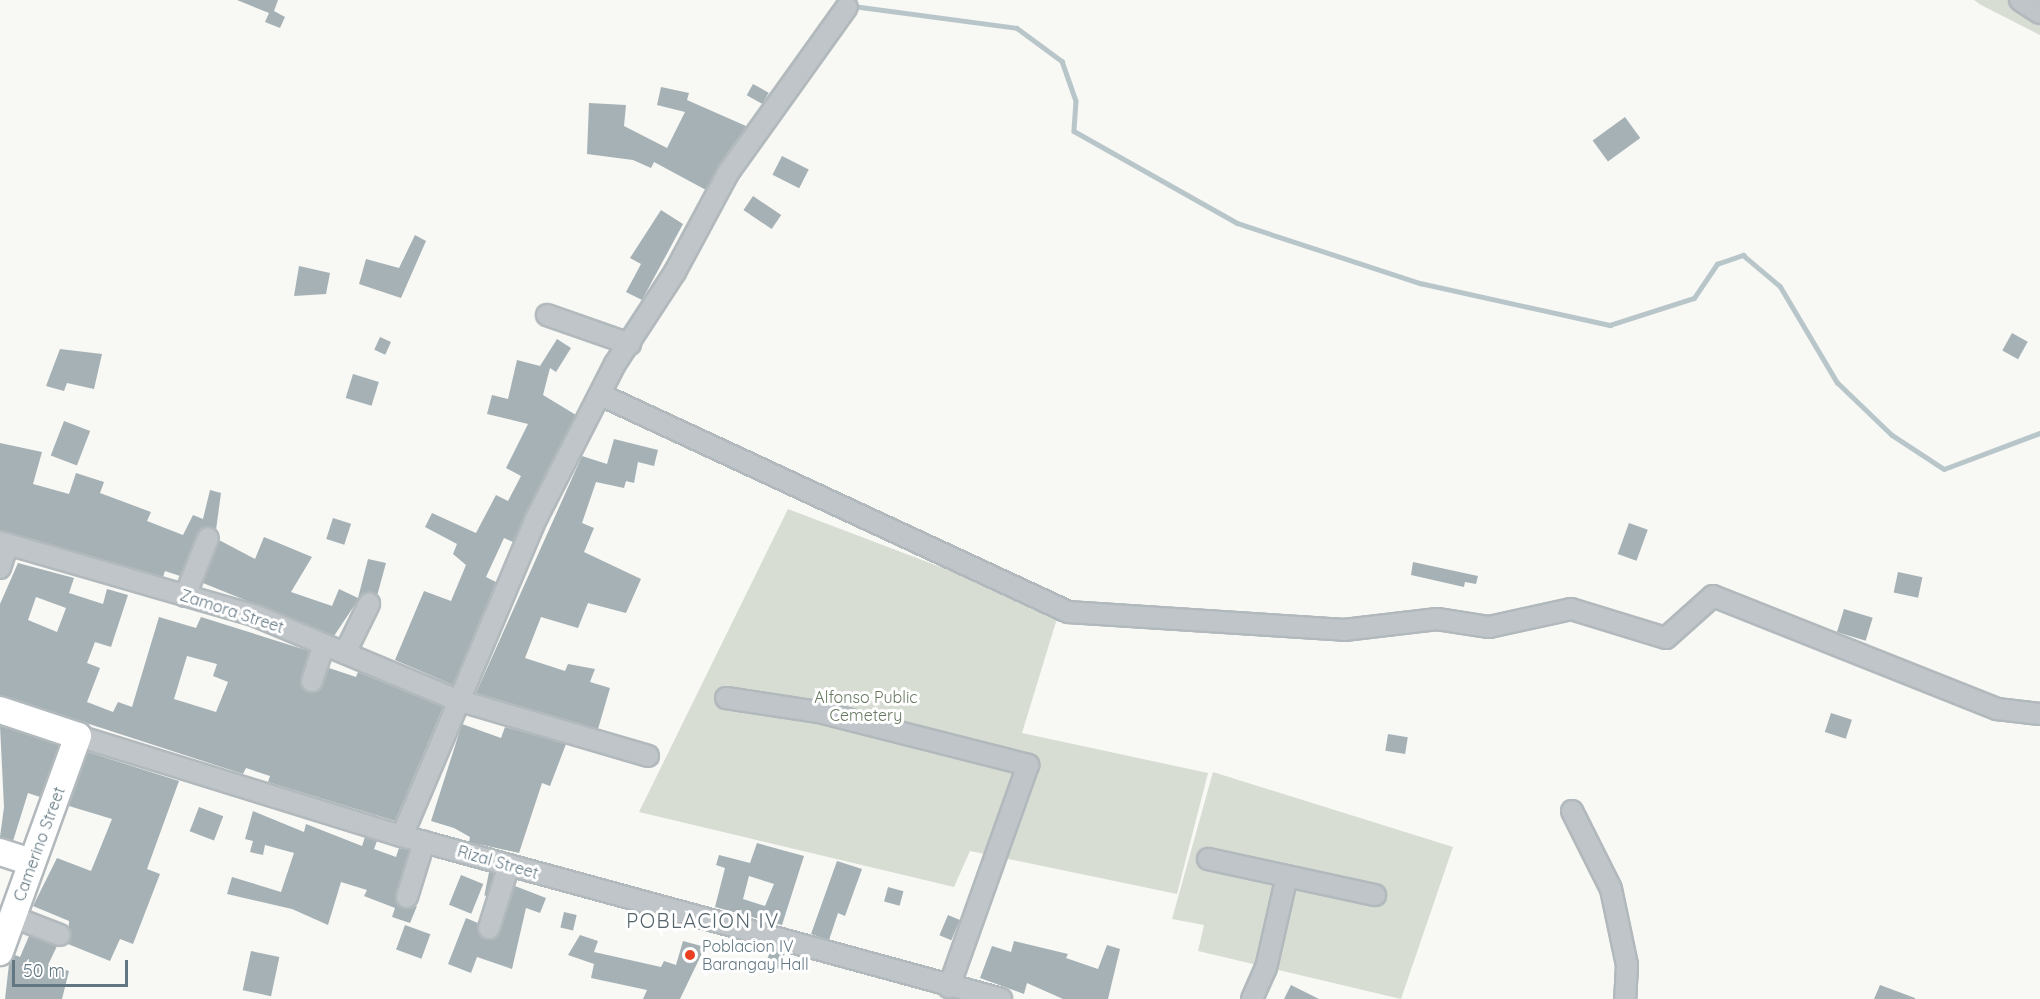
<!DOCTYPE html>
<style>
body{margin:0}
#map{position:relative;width:2040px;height:999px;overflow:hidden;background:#f8f8f5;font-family:Quicksand,sans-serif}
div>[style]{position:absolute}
.green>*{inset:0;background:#d8ddd4}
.stream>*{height:4.5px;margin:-2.25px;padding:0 2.25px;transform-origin:2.25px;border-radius:2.25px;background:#b8c6ca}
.building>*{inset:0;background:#a5b1b5;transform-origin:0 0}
.roads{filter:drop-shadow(2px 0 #b2b9bc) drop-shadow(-2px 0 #b2b9bc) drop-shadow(0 2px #b2b9bc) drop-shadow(0 -2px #b2b9bc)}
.minor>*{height:20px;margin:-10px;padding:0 10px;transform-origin:10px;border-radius:10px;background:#bfc5c8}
.major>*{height:26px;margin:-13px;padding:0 13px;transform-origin:13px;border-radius:13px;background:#fff}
.dots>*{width:16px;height:16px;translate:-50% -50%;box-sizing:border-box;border:3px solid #fff;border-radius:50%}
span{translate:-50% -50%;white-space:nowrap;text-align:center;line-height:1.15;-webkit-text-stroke:6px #fff;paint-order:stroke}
.street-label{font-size:16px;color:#627782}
.park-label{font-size:16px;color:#677961}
.poi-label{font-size:16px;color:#627782}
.left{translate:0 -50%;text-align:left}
.quarter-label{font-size:20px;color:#54646c;letter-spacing:1.5px}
.scale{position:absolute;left:12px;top:960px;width:116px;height:27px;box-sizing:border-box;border:3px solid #627782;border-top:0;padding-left:8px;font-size:18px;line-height:21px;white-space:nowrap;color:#627782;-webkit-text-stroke:4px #fff;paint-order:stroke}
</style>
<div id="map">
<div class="green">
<i style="clip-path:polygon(1974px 0,2040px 0,2040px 35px,1981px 5px)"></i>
<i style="clip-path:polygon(788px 509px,1059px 612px,1022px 733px,1208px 773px,1177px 894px,970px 851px,954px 887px,639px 812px)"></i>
<i style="clip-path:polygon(1213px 772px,1453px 847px,1401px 999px,1198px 951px,1204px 925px,1172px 919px)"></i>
</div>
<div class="stream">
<i style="left:853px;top:6px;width:165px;rotate:7.6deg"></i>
<i style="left:1017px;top:28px;width:56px;rotate:36.3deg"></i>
<i style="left:1062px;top:61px;width:42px;rotate:70.7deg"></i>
<i style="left:1076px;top:101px;width:30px;rotate:94deg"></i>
<i style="left:1074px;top:131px;width:187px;rotate:29.4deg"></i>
<i style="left:1237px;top:223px;width:193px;rotate:18.2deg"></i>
<i style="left:1420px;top:283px;width:195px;rotate:12.5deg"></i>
<i style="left:1610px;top:325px;width:88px;rotate:-17.8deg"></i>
<i style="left:1694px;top:298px;width:41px;rotate:-55.9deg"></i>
<i style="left:1717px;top:264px;width:28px;rotate:-19deg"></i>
<i style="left:1743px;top:255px;width:48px;rotate:40deg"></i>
<i style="left:1780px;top:286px;width:112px;rotate:59.3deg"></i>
<i style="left:1837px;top:382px;width:76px;rotate:43.9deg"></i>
<i style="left:1892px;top:435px;width:62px;rotate:33.2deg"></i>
<i style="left:1944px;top:469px;width:103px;rotate:-20.6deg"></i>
</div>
<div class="building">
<i style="clip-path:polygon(237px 0,278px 0,274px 11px,285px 17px,280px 28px,265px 22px,269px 13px)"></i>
<i style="left:753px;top:84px;width:18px;height:13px;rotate:29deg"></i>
<i style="clip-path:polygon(661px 87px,689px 93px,687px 100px,746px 126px,706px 190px,654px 162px,651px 168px,633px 160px,587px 154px,589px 103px,626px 105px,624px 126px,667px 148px,685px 112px,657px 105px)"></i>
<i style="left:1625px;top:117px;width:26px;height:40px;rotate:54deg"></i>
<i style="left:782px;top:156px;width:30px;height:21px;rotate:27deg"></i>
<i style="left:753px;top:196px;width:34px;height:17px;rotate:34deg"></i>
<i style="clip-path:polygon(661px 210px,683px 224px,642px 300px,626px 292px,641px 264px,630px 258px)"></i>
<i style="clip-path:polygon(415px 235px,426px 241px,401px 298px,359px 284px,366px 259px,399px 268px)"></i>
<i style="clip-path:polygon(299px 266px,330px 273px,326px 294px,294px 296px)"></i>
<i style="left:2012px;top:333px;width:18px;height:20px;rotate:29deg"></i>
<i style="left:380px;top:337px;width:12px;height:14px;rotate:24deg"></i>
<i style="clip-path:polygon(557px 339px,571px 348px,556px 372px,550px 368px,543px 395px,576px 415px,513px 542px,504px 538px,486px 577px,496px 582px,453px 685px,395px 660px,424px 591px,451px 601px,466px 565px,453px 554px,457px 544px,425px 527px,432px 513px,476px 533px,496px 495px,508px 501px,521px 476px,506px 468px,528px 424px,487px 414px,492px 395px,508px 399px,517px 360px,540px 366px)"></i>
<i style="clip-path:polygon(60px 349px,102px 354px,94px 389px,67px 383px,64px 391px,46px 386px)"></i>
<i style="left:353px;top:374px;width:27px;height:25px;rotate:17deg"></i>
<i style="left:64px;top:421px;width:28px;height:37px;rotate:21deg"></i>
<i style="clip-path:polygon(614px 439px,658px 450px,654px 466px,638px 462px,634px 483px,626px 481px,624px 488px,596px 482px,582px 523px,594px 528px,584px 552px,641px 579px,626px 613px,588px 603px,578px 628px,541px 617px,525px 658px,565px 671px,568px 664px,595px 669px,590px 682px,610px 688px,598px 729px,476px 693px,582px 456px,607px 464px)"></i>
<i style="clip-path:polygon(0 443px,42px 452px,33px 484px,69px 494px,76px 473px,104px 482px,100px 493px,151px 512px,147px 521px,183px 535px,193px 515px,203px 519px,210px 490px,221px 493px,216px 530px,200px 529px,180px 576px,165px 571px,163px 577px,0 530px)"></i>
<i style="left:333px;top:518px;width:19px;height:22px;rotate:18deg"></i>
<i style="left:1629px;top:523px;width:20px;height:33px;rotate:20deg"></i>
<i style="clip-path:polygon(264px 537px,312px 557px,291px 592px,332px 606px,339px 589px,358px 598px,368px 559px,386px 563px,377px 596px,362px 594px,334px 636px,203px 583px,219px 540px,255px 559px)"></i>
<i style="clip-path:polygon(1413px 562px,1478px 576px,1476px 584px,1465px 582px,1464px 587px,1411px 575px)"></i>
<i style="clip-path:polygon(evenodd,18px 563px,74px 578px,69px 593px,103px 604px,107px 589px,128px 595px,111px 647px,95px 642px,87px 663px,100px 668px,87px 702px,113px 712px,118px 702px,132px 707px,159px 617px,196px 628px,201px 617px,309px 651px,300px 683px,309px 692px,320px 690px,329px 668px,356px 677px,358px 672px,443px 707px,395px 821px,268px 782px,270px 776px,246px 768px,243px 774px,0 695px,0 604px,18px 563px,36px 597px,66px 608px,57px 632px,28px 620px,36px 597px,18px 563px,187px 656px,217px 664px,213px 676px,228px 682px,216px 712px,174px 699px,187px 656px)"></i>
<i style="left:1898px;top:572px;width:25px;height:21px;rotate:12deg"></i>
<i style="left:1844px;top:609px;width:30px;height:24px;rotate:17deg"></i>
<i style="left:1831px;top:713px;width:22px;height:20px;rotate:18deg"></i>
<i style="clip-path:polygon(462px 724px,501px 738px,505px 727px,566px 744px,550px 786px,542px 783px,519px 853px,469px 842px,470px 837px,454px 828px,431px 821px)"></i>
<i style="clip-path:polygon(0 726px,59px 745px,40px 797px,28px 793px,13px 841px,0 837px,4px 807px)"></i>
<i style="left:1388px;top:734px;width:20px;height:17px;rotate:9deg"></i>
<i style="clip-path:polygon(88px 752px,179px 781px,147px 869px,160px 874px,133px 944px,120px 939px,110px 961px,68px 944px,69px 921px,33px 906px,57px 858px,91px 871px,112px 819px,69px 806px)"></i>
<i style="left:199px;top:807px;width:26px;height:26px;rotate:21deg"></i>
<i style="clip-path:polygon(253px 811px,304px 832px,306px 824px,362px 846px,365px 837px,377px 841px,374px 849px,396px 857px,399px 848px,409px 850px,395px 899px,403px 908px,417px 906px,410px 923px,392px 917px,395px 908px,364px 896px,367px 890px,341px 882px,328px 925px,292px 909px,227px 894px,232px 877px,281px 892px,294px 853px,265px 845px,263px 855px,250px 852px,253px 841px,245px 839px)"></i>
<i style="clip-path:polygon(evenodd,757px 843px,804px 856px,782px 925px,715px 907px,725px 868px,716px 865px,719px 855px,750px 863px,757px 843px,749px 876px,774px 884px,765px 906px,743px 899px,749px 876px)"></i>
<i style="clip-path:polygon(837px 861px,862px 869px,845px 916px,838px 913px,829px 940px,811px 934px)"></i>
<i style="left:489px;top:872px;width:5px;height:24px;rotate:11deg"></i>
<i style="left:461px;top:875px;width:24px;height:32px;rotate:22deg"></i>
<i style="clip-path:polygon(515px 886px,546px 898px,540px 913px,526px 908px,512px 969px,477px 957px,471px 973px,448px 964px,466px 918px,478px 923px,485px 939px,497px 936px)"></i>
<i style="left:888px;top:887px;width:16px;height:15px;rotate:15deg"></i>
<i style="left:564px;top:912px;width:13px;height:16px;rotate:13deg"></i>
<i style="left:948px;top:915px;width:13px;height:22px;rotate:23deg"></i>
<i style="left:405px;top:925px;width:27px;height:26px;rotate:20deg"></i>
<i style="clip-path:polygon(580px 935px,598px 941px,594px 952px,661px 967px,664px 961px,676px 965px,683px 941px,705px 947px,680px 999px,643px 999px,647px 990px,591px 978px,594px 964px,568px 955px)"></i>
<i style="clip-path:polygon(29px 936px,57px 946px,48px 965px,69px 971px,62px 999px,5px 999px,9px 964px,15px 955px,20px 957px)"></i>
<i style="clip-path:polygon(1014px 941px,1068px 954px,1066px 958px,1098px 969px,1107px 945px,1120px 949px,1108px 999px,1063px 999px,1027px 983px,1024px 994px,980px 978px,992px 946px,1011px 952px)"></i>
<i style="clip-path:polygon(771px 949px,785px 953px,778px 969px,765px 965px)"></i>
<i style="left:251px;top:951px;width:29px;height:40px;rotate:12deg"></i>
<i style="clip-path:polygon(1291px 985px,1319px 999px,1284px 999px)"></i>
<i style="clip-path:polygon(1880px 985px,1915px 998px,1915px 999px,1874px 999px)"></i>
</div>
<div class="roads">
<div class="minor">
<i style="left:2020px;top:0;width:24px;rotate:33deg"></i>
<i style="left:547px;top:315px;width:88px;rotate:19.3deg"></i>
<i style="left:601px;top:395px;width:515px;rotate:24.92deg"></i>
<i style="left:1068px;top:612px;width:277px;rotate:3.7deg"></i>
<i style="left:1344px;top:630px;width:94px;rotate:-6.7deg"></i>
<i style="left:1437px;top:619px;width:53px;rotate:8.7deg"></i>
<i style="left:1489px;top:627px;width:84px;rotate:-12.4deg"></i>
<i style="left:1571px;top:609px;width:99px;rotate:17deg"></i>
<i style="left:1666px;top:638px;width:63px;rotate:-41.8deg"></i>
<i style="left:1713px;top:596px;width:306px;rotate:21.7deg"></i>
<i style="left:1997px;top:709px;width:43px;rotate:6.6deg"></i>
<i style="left:0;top:542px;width:266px;rotate:16.1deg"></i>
<i style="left:256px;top:616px;width:218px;rotate:22.7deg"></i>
<i style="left:457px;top:700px;width:199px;rotate:16.3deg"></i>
<i style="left:0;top:568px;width:25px;rotate:-72deg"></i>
<i style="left:185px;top:596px;width:62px;rotate:-68.4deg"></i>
<i style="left:345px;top:653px;width:55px;rotate:-63.9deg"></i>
<i style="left:312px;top:681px;width:38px;rotate:-72deg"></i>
<i style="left:726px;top:698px;width:94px;rotate:8.6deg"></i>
<i style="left:819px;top:712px;width:216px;rotate:14.2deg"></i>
<i style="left:1028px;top:765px;width:236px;rotate:109.6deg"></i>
<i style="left:78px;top:736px;width:339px;rotate:17.2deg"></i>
<i style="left:402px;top:836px;width:621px;rotate:15.22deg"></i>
<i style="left:1572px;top:811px;width:87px;rotate:63.4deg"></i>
<i style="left:1611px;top:889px;width:78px;rotate:78.1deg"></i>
<i style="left:1627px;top:965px;width:34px;rotate:93deg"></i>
<i style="left:402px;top:836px;width:344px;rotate:-67.1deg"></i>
<i style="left:536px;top:519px;width:174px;rotate:-63deg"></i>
<i style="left:615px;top:364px;width:110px;rotate:-56.9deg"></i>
<i style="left:675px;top:272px;width:112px;rotate:-61.8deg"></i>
<i style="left:728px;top:173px;width:204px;rotate:-54.4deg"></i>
<i style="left:1208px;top:859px;width:171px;rotate:12.2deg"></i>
<i style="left:407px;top:897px;width:58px;rotate:-72.8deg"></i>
<i style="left:13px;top:917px;width:50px;rotate:21deg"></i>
<i style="left:489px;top:928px;width:66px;rotate:-72.4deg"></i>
<i style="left:1252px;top:999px;width:34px;rotate:-66deg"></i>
<i style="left:1266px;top:968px;width:90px;rotate:-77.2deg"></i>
</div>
<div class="major">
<i style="left:0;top:710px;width:82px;rotate:18.4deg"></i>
<i style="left:78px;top:736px;width:230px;rotate:109.9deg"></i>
<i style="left:0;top:852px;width:33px;rotate:18deg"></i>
</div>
</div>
<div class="dots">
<i style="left:690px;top:955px;background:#eb3f22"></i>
</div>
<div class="street-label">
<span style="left:232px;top:611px;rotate:18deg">Zamora Street</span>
<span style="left:39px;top:844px;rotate:-70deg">Camerino Street</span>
<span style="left:498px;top:862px;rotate:16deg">Rizal Street</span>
</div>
<div class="park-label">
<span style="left:866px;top:706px">Alfonso Public<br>Cemetery</span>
</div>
<div class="poi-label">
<span class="left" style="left:702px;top:955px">Poblacion IV<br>Barangay Hall</span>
</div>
<div class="quarter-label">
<span style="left:703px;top:920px">POBLACION IV</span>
</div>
<div class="scale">50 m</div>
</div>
